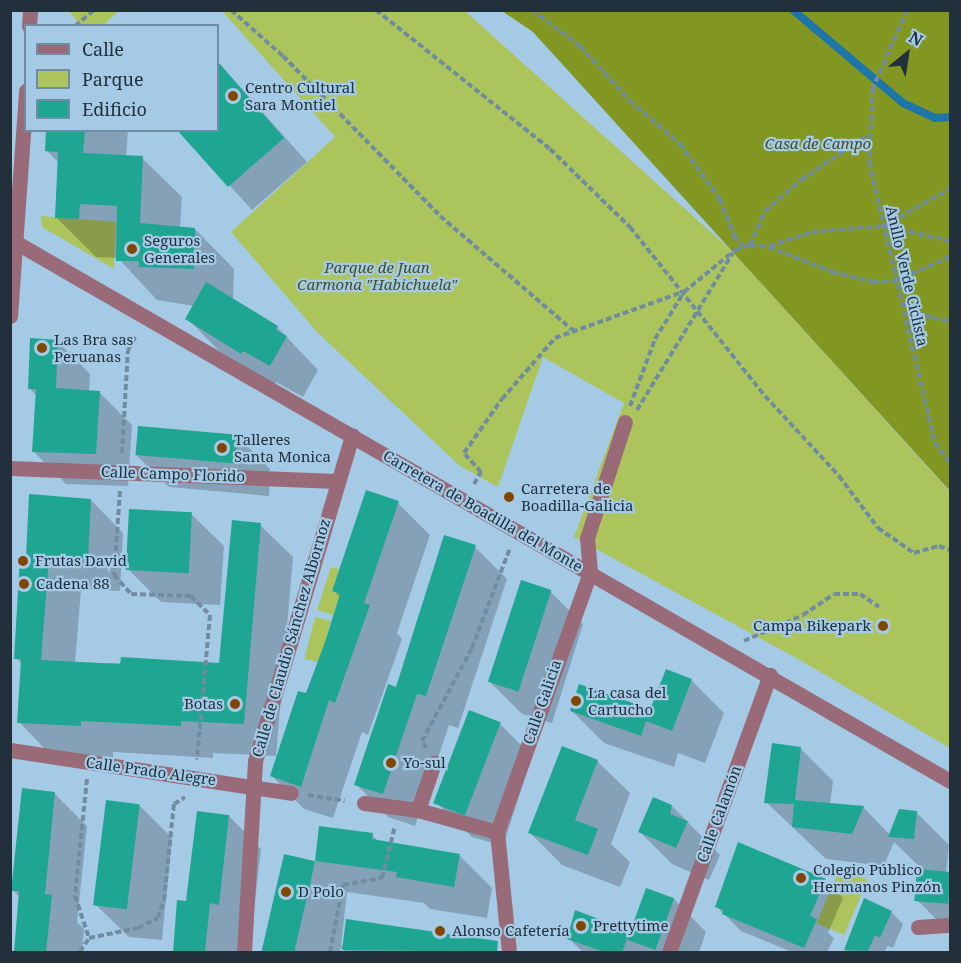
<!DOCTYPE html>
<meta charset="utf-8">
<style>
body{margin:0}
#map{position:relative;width:961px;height:963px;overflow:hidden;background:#a5cae6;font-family:"Noto Serif",serif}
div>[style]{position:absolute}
.green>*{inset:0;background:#acc45c;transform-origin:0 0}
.forest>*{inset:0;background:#819721}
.shadow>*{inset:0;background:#0003}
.stream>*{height:8px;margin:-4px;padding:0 4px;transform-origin:4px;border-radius:4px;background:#1d75a8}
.building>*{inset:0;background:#1ea693;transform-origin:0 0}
.path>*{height:4px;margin-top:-2px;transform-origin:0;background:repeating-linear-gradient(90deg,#708ca1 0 6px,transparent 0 9px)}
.minor>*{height:15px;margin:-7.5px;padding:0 7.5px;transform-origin:7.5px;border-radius:7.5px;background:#996a78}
.dots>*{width:16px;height:16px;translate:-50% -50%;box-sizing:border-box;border:3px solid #a5cae6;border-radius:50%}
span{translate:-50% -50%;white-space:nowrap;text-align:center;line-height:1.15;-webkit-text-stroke:4.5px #a5cae6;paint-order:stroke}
.poi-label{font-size:15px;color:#21303b}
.left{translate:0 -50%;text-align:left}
.right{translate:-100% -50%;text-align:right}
.park-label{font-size:15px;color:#444f22;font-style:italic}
.street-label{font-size:15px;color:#21303b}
.frame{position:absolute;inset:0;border:12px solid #21303b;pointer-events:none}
.legend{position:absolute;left:24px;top:24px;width:195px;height:108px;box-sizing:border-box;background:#a5cae6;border:2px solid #708ca2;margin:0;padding:8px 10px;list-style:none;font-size:18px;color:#21303b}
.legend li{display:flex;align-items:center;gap:12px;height:30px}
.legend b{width:30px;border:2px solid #708ca2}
.north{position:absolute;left:877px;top:24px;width:60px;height:60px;-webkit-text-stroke:4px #a5cae6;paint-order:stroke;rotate:30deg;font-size:16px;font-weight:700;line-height:24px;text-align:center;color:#21303b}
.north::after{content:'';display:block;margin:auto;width:21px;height:27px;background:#21303b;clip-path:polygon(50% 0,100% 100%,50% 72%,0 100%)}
</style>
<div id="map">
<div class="green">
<i style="clip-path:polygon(69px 11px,119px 11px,102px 26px,80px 25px)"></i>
<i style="clip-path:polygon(222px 11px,465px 11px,733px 252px,950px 492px,950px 748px,798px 659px,574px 537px,624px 403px,543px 357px,498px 487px,460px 466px,317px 332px,231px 232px,335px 137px)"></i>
<i style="clip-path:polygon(41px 216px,116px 222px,114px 269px,42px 227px)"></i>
<i style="clip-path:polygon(331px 567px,339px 569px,332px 591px,340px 594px,333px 615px,317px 610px)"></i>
<i style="left:315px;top:617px;width:16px;height:43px;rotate:14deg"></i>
<i style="left:840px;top:868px;width:30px;height:60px;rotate:23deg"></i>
</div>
<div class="forest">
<i style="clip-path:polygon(502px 11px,950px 11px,950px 491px,533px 32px)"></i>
</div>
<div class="shadow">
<i style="clip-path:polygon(218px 62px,307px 162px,252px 210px,179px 130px,218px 130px)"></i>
<i style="clip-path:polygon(48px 130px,128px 130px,126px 157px,142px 158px,182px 197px,180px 228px,195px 229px,234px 269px,233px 300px,277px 327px,318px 370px,303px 397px,276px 382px,274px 385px,219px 351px,187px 318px,194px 306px,157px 300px,118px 258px,96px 257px,56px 217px,59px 163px,47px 151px)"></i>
<i style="clip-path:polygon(57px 341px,90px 374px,89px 392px,99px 392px,132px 425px,128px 486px,66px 484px,34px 452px,37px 396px,29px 388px)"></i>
<i style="clip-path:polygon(238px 437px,270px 469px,269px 496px,169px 487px,136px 455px)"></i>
<i style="clip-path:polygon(91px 500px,123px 533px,120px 591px,81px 589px,75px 663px,221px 664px,260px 525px,293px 557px,276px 756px,213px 753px,213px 758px,113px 752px,113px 758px,51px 755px,19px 722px,22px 664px,16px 658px,27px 559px)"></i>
<i style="clip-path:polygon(398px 503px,430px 535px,397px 633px,402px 639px,368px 735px,362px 732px,333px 818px,304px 809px,272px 776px,307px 695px,341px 598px,334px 591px)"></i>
<i style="clip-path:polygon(191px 514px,224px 546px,220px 605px,161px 602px,128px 569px)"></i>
<i style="clip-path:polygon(475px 547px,507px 579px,458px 728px,449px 725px,415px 826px,388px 817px,356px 784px,396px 689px)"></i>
<i style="clip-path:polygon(550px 591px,583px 624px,552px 723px,522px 714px,490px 682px)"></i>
<i style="clip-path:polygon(691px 680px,724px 713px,705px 763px,678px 753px,674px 767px,604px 743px,572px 711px,651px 712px)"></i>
<i style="clip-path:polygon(500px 724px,532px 756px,503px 846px,472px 837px,439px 805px)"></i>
<i style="clip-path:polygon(801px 749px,833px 781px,830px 804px,863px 807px,890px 835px,916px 812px,949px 845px,946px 873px,950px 874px,950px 933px,917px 900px,924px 871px,894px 842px,884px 866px,826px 859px,766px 802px)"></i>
<i style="clip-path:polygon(597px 761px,630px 793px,611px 844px,630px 862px,620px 887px,562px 865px,530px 833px)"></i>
<i style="clip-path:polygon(54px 793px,87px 826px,77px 922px,84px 929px,82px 952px,15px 952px,20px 898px,13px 890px)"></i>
<i style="clip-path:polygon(140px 806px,172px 838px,162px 940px,129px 937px,96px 905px)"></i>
<i style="clip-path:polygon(672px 806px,720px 855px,709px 880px,672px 864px,640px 832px)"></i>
<i style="clip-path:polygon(229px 816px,261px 849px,251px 936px,241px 952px,174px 952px,178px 902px,188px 902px)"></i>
<i style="clip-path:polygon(321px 828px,372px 835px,379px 842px,459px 855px,492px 888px,487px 918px,430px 909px,424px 903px,347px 892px,341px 946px,480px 940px,493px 952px,346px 952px,341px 947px,340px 952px,272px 952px,285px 856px,316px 862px)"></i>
<i style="clip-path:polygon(825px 880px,843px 898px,828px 933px,834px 938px,827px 952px,792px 952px,741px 931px,717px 907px)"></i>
<i style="clip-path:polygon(646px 890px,674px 899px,706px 932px,699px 952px,583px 952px,568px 938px,576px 912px,631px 933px)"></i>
<i style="clip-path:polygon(865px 900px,891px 912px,903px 924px,893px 948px,888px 946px,884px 952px,845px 952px)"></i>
</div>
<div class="stream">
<i style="left:793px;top:10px;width:144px;rotate:40.2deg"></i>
<i style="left:903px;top:103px;width:35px;rotate:25deg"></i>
<i style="left:935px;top:118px;width:15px;rotate:-4deg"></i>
</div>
<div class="building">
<i style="clip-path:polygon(218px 62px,284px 138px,228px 187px,177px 130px,218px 130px)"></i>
<i style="clip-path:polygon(46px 130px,85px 130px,83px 153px,143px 156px,140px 223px,195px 228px,194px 269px,139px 267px,139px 261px,116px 261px,117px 206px,80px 204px,79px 219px,55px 218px,58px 152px,45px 151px)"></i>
<i style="clip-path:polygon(206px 282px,278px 326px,276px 330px,287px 336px,270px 366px,243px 351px,241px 354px,185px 319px)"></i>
<i style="clip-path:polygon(30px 338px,58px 340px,56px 388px,100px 391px,96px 454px,32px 452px,36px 389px,28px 389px)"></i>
<i style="left:138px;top:426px;width:100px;height:29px;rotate:5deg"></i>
<i style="clip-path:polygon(366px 490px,399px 501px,364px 603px,370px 605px,335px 703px,329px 700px,301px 787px,270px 776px,298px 691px,306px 693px,325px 642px,340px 594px,332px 591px)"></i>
<i style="clip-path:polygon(29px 494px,91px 499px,88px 559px,49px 557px,41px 660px,120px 664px,121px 657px,219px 663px,232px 520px,261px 523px,244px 724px,181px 721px,181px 726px,81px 721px,81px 726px,17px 723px,21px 659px,14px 659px,20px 557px,26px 557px)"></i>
<i style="left:129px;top:509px;width:63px;height:61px;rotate:3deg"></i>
<i style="clip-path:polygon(444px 535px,476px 545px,426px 696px,417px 694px,383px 794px,354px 785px,388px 684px,396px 687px)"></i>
<i style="left:521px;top:580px;width:32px;height:107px;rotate:18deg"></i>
<i style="clip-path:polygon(666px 669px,692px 679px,672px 731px,646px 721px,641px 736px,570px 711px,579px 684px,650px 709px,646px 720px)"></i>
<i style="left:469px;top:710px;width:34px;height:100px;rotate:21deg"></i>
<i style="clip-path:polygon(772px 743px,801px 747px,795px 800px,864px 806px,852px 834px,792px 827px,794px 804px,764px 803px)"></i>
<i style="clip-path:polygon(562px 746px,598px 760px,575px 820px,598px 829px,588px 855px,528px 833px)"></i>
<i style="clip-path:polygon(22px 788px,55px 792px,45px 894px,52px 895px,46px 952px,14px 952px,19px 891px,11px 891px)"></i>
<i style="clip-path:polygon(653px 797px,672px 805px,670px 814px,688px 821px,676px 848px,638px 832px)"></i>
<i style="left:106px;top:800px;width:34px;height:106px;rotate:7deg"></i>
<i style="clip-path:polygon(899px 809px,917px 811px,914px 839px,888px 837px)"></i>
<i style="clip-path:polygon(197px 811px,229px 815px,219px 905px,210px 903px,205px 952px,173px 952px,177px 900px,186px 901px)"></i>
<i style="clip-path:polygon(319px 826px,373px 833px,372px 839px,460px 854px,454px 887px,396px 877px,397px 872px,315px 861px)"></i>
<i style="clip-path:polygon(738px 842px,826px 879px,810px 916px,817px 919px,804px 948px,722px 914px,723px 910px,715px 907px)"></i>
<i style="left:284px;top:854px;width:32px;height:99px;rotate:13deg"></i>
<i style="left:917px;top:869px;width:34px;height:32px;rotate:5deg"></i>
<i style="left:646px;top:888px;width:30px;height:55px;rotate:20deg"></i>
<i style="clip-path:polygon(864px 898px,892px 911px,880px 938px,875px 935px,868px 951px,844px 950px)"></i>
<i style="clip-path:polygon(575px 910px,630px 931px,622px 952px,604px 952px,567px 939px)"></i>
<i style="clip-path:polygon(346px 919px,498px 941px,497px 952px,342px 950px)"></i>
</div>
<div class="path">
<i style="left:231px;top:10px;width:69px;rotate:41.5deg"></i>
<i style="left:283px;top:56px;width:224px;rotate:45.5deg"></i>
<i style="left:440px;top:216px;width:178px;rotate:40.7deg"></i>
<i style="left:376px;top:10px;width:223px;rotate:38.6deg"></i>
<i style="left:550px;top:149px;width:112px;rotate:44.3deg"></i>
<i style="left:630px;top:227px;width:216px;rotate:51.4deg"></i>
<i style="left:765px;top:396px;width:109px;rotate:47.2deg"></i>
<i style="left:839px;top:476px;width:65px;rotate:53.1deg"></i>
<i style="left:878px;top:528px;width:44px;rotate:34.8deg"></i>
<i style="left:914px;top:553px;width:26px;rotate:-16deg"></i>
<i style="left:939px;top:546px;width:12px;rotate:20deg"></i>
<i style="left:532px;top:10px;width:60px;rotate:36.9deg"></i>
<i style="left:580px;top:46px;width:74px;rotate:47.7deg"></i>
<i style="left:630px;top:101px;width:66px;rotate:40.7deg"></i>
<i style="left:680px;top:144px;width:68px;rotate:54deg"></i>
<i style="left:720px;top:199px;width:40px;rotate:69deg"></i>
<i style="left:734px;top:236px;width:13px;rotate:48deg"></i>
<i style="left:907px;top:10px;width:85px;rotate:113.6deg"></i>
<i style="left:873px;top:88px;width:74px;rotate:93.1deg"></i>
<i style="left:869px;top:162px;width:289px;rotate:76.8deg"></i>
<i style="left:935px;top:443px;width:24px;rotate:52deg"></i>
<i style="left:75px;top:26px;width:25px;rotate:-40deg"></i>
<i style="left:884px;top:226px;width:76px;rotate:-29.3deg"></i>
<i style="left:750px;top:245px;width:19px;rotate:6deg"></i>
<i style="left:769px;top:247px;width:69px;rotate:21.3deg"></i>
<i style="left:833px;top:272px;width:41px;rotate:14deg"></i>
<i style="left:873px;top:282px;width:22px;rotate:-3deg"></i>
<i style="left:895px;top:281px;width:60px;rotate:-23.6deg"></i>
<i style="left:770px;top:246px;width:44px;rotate:-18.4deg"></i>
<i style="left:812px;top:232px;width:71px;rotate:-4.8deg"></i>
<i style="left:883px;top:226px;width:69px;rotate:12.6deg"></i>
<i style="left:901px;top:304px;width:35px;rotate:24deg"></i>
<i style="left:933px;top:318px;width:17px;rotate:10deg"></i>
<i style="left:630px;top:406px;width:72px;rotate:-69.5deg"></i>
<i style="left:655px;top:339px;width:55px;rotate:-58.3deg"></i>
<i style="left:684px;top:292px;width:66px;rotate:-39.5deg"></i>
<i style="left:735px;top:250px;width:16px;rotate:-18deg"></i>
<i style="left:750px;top:245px;width:37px;rotate:-66deg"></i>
<i style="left:765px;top:211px;width:48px;rotate:-40.7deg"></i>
<i style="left:801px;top:180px;width:81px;rotate:-33.9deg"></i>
<i style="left:637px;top:410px;width:184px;rotate:-58.6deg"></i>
<i style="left:122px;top:453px;width:103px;rotate:-86.7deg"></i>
<i style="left:128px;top:350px;width:18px;rotate:-61deg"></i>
<i style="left:474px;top:484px;width:14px;rotate:-60deg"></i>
<i style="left:481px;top:472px;width:25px;rotate:-132deg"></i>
<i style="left:464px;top:453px;width:66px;rotate:-54.9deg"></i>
<i style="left:502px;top:399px;width:81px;rotate:-49deg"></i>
<i style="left:555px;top:338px;width:136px;rotate:-19.8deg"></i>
<i style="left:120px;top:491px;width:84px;rotate:94.1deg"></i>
<i style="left:114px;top:575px;width:25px;rotate:48deg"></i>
<i style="left:131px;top:594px;width:60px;rotate:1.9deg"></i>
<i style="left:191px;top:596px;width:27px;rotate:45deg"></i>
<i style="left:210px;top:615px;width:145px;rotate:95.2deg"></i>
<i style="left:744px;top:641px;width:64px;rotate:-23.8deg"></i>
<i style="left:803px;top:615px;width:37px;rotate:-34deg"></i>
<i style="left:834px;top:594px;width:26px"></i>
<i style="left:860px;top:594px;width:23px;rotate:34deg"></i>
<i style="left:426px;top:748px;width:8px;rotate:-120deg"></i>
<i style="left:422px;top:741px;width:106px;rotate:-61.7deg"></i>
<i style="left:472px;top:648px;width:107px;rotate:-69.2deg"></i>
<i style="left:87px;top:779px;width:118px;rotate:95.9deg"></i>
<i style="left:75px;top:896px;width:44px;rotate:71.6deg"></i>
<i style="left:308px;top:795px;width:37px;rotate:9deg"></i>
<i style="left:80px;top:952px;width:17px;rotate:-57deg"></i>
<i style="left:89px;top:938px;width:50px;rotate:-11.5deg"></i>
<i style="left:138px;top:928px;width:22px;rotate:-27deg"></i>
<i style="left:158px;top:918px;width:19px;rotate:-72deg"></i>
<i style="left:164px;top:900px;width:97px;rotate:-84.1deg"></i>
<i style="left:174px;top:804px;width:13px;rotate:-32deg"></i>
<i style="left:330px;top:952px;width:68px;rotate:-79deg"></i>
<i style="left:343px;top:885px;width:40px;rotate:-10deg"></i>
<i style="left:382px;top:878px;width:54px;rotate:-76deg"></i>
</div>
<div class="minor">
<i style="left:29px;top:26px;width:16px;rotate:-86deg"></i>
<i style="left:10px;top:239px;width:1085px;rotate:29.97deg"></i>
<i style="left:10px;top:316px;width:226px;rotate:-85.9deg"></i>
<i style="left:10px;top:468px;width:326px;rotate:2.3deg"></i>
<i style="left:10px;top:750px;width:284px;rotate:8.7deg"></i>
<i style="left:364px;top:803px;width:54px;rotate:7.4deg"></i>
<i style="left:418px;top:810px;width:82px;rotate:15.6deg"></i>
<i style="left:418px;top:810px;width:50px;rotate:-71.2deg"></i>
<i style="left:918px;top:927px;width:32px;rotate:-4deg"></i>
<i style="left:244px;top:952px;width:191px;rotate:-86.7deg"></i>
<i style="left:255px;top:761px;width:340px;rotate:-73.4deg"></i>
<i style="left:509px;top:952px;width:121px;rotate:-95.7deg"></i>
<i style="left:497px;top:832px;width:276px;rotate:-70.3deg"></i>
<i style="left:590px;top:572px;width:34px;rotate:-95deg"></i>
<i style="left:587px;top:538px;width:122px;rotate:-71.9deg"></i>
<i style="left:669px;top:952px;width:295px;rotate:-70deg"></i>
</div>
<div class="dots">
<i style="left:233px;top:96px;background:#814600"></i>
<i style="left:132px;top:249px;background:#814600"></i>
<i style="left:42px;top:348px;background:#814600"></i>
<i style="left:222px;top:448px;background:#814600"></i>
<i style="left:509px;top:497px;background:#814600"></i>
<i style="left:23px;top:561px;background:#814600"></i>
<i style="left:24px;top:584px;background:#814600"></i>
<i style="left:883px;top:626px;background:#814600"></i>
<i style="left:576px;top:701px;background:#814600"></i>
<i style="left:235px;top:704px;background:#814600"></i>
<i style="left:391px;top:763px;background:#814600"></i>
<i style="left:801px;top:878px;background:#814600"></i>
<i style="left:286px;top:892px;background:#814600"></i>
<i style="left:581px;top:926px;background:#814600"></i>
<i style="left:440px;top:931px;background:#814600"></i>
</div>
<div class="poi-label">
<span class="left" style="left:245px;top:96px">Centro Cultural<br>Sara Montiel</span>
<span class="left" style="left:144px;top:249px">Seguros<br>Generales</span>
<span class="left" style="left:54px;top:348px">Las Bra sas<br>Peruanas</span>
<span class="left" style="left:234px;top:448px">Talleres<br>Santa Monica</span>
<span class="left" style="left:521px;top:497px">Carretera de<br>Boadilla-Galicia</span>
<span class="left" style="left:35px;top:561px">Frutas David</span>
<span class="left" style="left:36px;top:584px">Cadena 88</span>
<span class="right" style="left:871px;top:626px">Campa Bikepark</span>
<span class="left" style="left:588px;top:701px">La casa del<br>Cartucho</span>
<span class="right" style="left:223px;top:704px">Botas</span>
<span class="left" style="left:403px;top:763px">Yo-sul</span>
<span class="left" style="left:813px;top:878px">Colegio Público<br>Hermanos Pinzón</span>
<span class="left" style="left:298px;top:892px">D Polo</span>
<span class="left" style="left:593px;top:926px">Prettytime</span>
<span class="left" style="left:452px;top:931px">Alonso Cafetería</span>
</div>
<div class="park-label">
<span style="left:818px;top:144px">Casa de Campo</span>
<span style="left:377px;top:276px">Parque de Juan<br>Carmona "Habichuela"</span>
</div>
<div class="street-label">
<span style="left:907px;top:276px;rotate:77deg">Anillo Verde Ciclista</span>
<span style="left:173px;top:474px;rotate:2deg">Calle Campo Florido</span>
<span style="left:483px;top:511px;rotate:30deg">Carretera de Boadilla del Monte</span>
<span style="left:291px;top:638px;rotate:-74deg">Calle de Claudio Sánchez Albornoz</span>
<span style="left:542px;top:702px;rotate:-71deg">Calle Galicia</span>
<span style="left:151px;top:771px;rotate:8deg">Calle Prado Alegre</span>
<span style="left:719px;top:814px;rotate:-70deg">Calle Calamón</span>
</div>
<div class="frame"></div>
<ul class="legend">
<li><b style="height:8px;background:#996a78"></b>Calle</li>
<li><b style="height:16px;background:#acc45c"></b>Parque</li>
<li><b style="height:16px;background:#1ea693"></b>Edificio</li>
</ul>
<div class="north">N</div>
</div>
